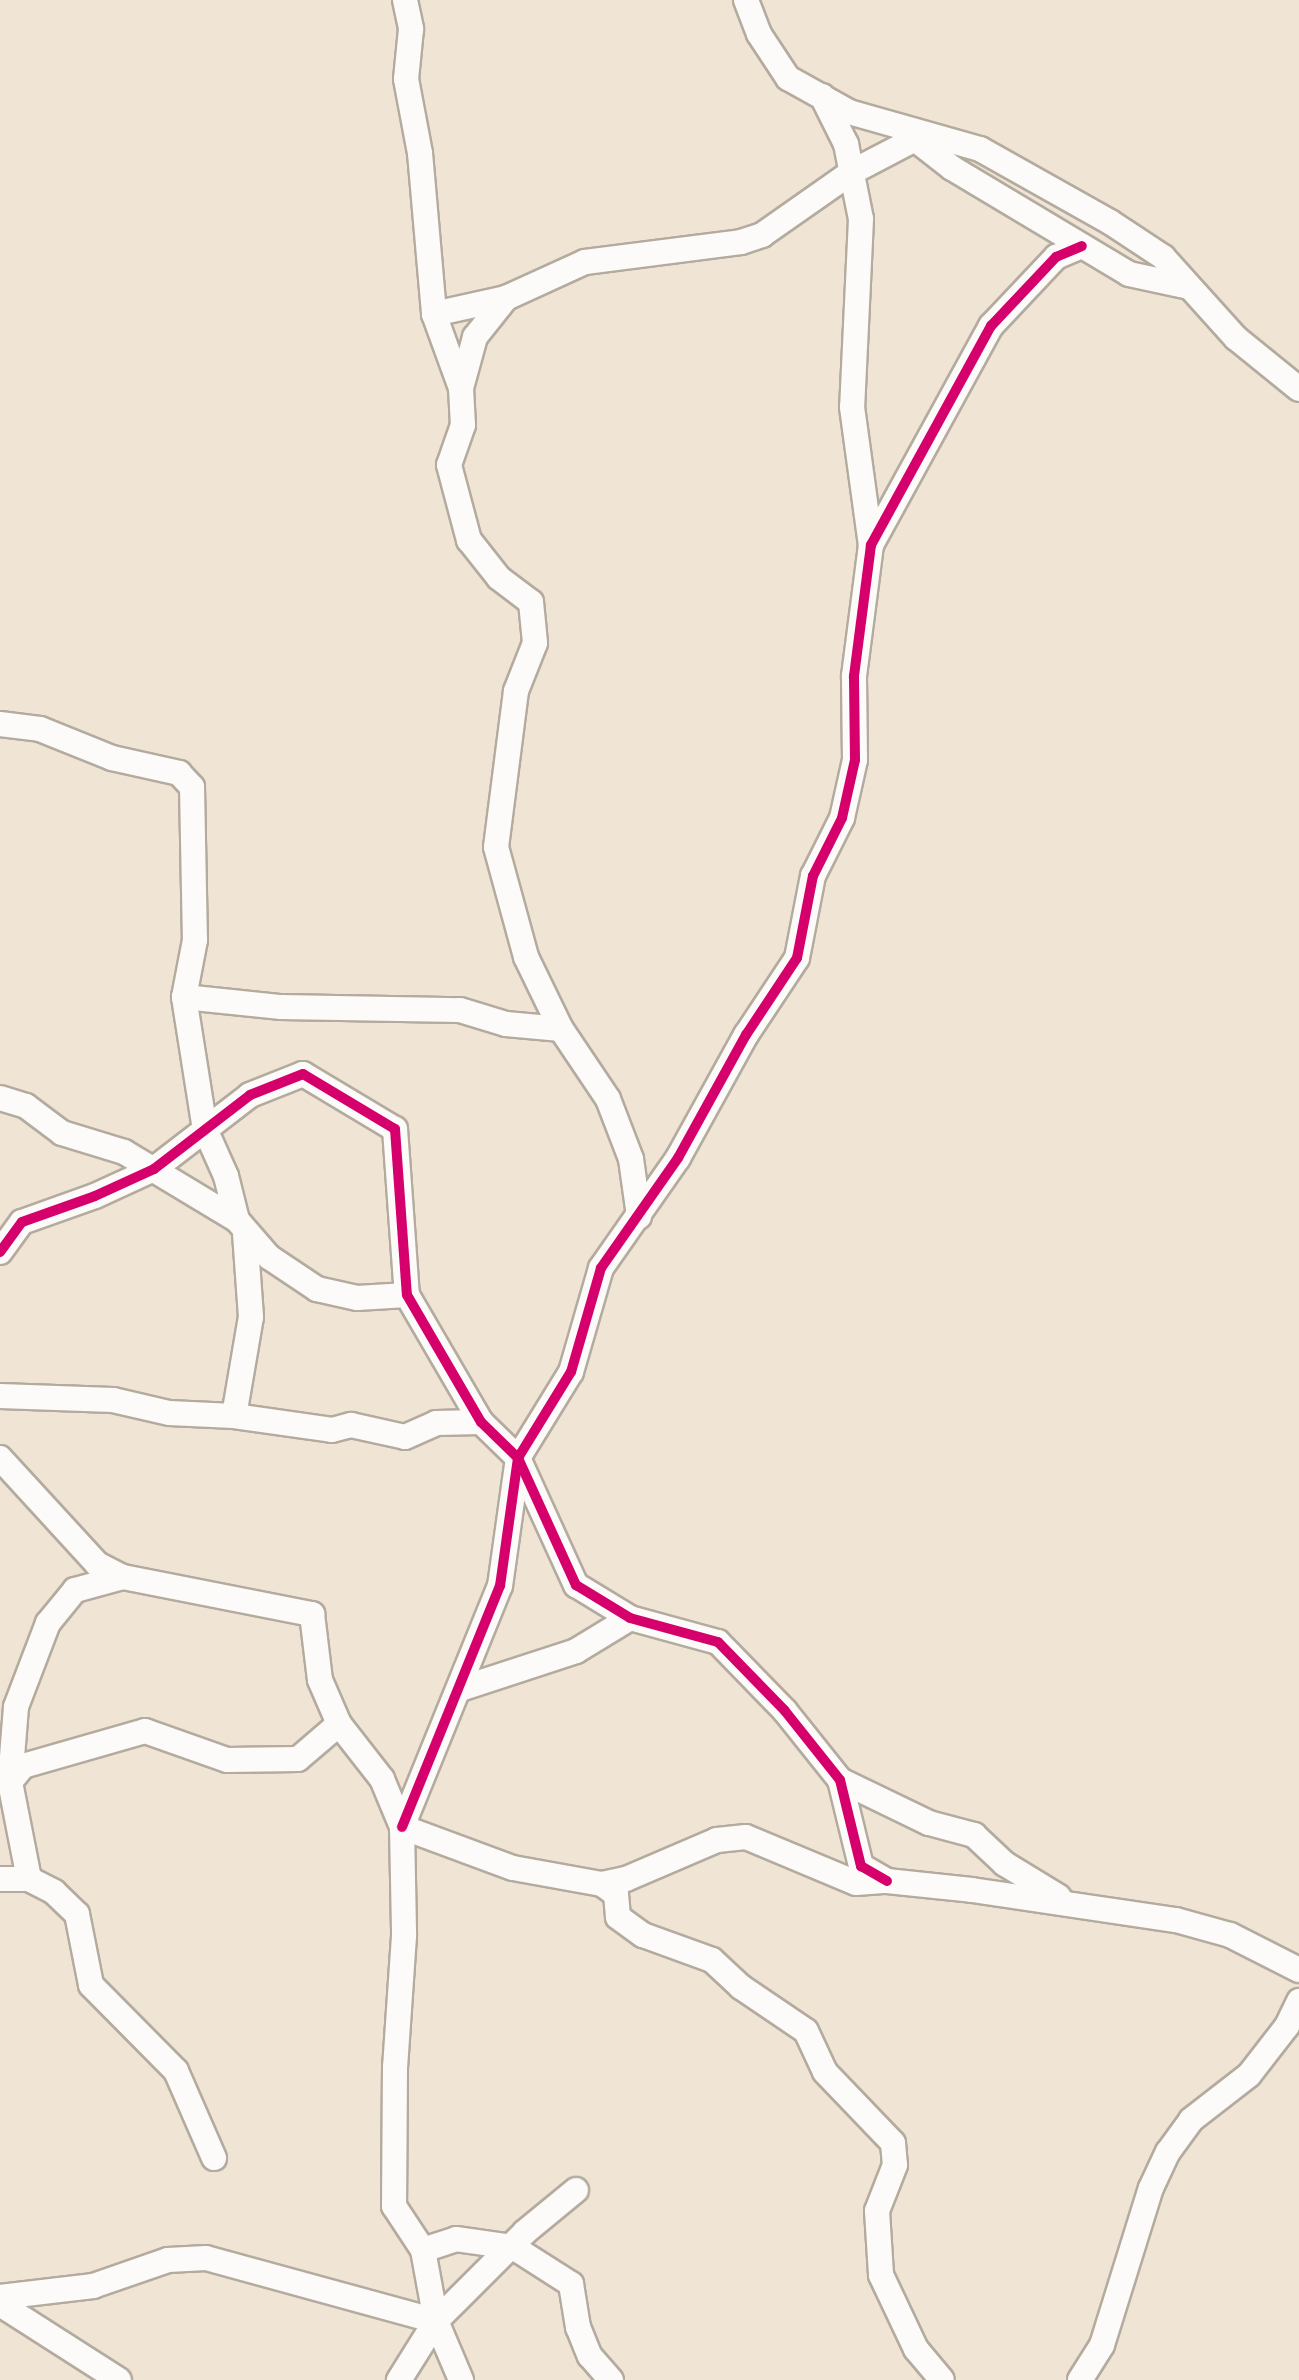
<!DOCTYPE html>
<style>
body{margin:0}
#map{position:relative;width:1299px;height:2380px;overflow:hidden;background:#f0e4d4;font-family:Barlow,sans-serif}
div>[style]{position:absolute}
.roads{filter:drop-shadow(2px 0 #b4ab9f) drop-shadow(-2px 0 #b4ab9f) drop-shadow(0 2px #b4ab9f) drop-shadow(0 -2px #b4ab9f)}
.minor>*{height:24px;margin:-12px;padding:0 12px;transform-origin:12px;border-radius:12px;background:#fdfbf9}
.cycleway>*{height:10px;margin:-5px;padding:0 5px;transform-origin:5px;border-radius:5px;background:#d6006c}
span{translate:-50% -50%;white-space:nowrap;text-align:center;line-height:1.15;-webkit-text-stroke:7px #fff;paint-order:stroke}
</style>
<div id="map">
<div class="roads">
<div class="minor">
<i style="left:405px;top:0;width:30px;rotate:78deg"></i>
<i style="left:411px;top:29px;width:50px;rotate:95.7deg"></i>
<i style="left:406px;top:79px;width:75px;rotate:79.3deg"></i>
<i style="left:420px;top:153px;width:162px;rotate:85deg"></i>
<i style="left:434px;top:314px;width:79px;rotate:70deg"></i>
<i style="left:461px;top:388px;width:37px;rotate:87deg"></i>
<i style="left:463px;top:425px;width:42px;rotate:109.3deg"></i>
<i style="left:449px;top:465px;width:78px;rotate:75.1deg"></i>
<i style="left:469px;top:540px;width:48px;rotate:51.7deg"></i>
<i style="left:499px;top:578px;width:40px;rotate:37deg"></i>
<i style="left:531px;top:602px;width:41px;rotate:84.4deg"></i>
<i style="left:535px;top:643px;width:52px;rotate:111.6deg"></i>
<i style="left:516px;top:691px;width:157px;rotate:97.3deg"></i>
<i style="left:496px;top:847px;width:114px;rotate:74.7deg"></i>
<i style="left:526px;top:957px;width:80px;rotate:64.1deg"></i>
<i style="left:561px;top:1029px;width:84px;rotate:56.1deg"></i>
<i style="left:608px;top:1099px;width:64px;rotate:69deg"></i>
<i style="left:631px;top:1159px;width:58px;rotate:82deg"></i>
<i style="left:746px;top:0;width:36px;rotate:69deg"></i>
<i style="left:759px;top:34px;width:53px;rotate:56.6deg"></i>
<i style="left:788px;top:78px;width:70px;rotate:29.1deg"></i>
<i style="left:849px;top:112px;width:136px;rotate:15.8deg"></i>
<i style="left:980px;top:149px;width:149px;rotate:29.3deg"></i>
<i style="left:1110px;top:222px;width:64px;rotate:33.4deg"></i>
<i style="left:1163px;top:257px;width:109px;rotate:48deg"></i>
<i style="left:1236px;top:338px;width:81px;rotate:39deg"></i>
<i style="left:822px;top:96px;width:54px;rotate:63.4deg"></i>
<i style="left:846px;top:144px;width:76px;rotate:78.7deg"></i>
<i style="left:861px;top:219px;width:188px;rotate:92.7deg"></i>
<i style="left:852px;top:407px;width:139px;rotate:82.2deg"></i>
<i style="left:911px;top:136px;width:52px;rotate:38deg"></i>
<i style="left:952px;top:168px;width:206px;rotate:30.9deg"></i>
<i style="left:1129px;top:274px;width:57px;rotate:12.1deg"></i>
<i style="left:434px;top:314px;width:74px;rotate:-12.5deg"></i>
<i style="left:506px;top:298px;width:87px;rotate:-24.5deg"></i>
<i style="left:585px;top:262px;width:157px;rotate:-7.3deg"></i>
<i style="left:741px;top:242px;width:22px;rotate:-18deg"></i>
<i style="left:762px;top:235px;width:110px;rotate:-35deg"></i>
<i style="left:852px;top:172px;width:71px;rotate:-27.6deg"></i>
<i style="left:461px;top:388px;width:53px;rotate:-74.6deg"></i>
<i style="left:475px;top:337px;width:50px;rotate:-51.5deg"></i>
<i style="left:0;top:724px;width:40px;rotate:7.1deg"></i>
<i style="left:40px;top:729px;width:78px;rotate:21.9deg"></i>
<i style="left:112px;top:758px;width:69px;rotate:12.6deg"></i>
<i style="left:179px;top:773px;width:19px;rotate:47deg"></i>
<i style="left:192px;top:787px;width:153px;rotate:88.9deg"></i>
<i style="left:195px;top:940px;width:58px;rotate:100.9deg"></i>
<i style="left:184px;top:997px;width:134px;rotate:81deg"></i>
<i style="left:205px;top:1129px;width:51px;rotate:65.9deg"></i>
<i style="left:226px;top:1176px;width:45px;rotate:76deg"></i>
<i style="left:237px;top:1220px;width:49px;rotate:49.1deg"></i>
<i style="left:269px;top:1257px;width:58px;rotate:33.7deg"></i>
<i style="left:317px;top:1289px;width:41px;rotate:12.7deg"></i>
<i style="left:357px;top:1298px;width:50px;rotate:-3.4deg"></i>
<i style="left:184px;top:997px;width:98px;rotate:5.9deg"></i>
<i style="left:281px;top:1007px;width:179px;rotate:1deg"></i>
<i style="left:460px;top:1010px;width:48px;rotate:16.9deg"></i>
<i style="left:506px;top:1024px;width:55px;rotate:5.2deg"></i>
<i style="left:0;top:1098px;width:27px;rotate:17deg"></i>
<i style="left:26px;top:1106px;width:45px;rotate:36.9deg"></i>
<i style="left:62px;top:1133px;width:65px;rotate:17deg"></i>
<i style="left:124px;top:1152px;width:132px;rotate:31deg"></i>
<i style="left:0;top:1252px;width:37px;rotate:-54deg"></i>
<i style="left:22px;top:1222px;width:77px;rotate:-19.6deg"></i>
<i style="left:95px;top:1196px;width:65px;rotate:-24.6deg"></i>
<i style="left:154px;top:1169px;width:121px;rotate:-37.6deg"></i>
<i style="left:250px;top:1095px;width:57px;rotate:-21.6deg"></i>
<i style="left:303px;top:1074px;width:107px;rotate:30.9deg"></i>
<i style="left:395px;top:1129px;width:166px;rotate:85.9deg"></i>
<i style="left:407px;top:1295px;width:147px;rotate:59.8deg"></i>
<i style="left:481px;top:1422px;width:52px;rotate:44.2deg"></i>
<i style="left:518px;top:1458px;width:140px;rotate:65.5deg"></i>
<i style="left:576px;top:1585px;width:63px;rotate:31.4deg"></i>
<i style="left:630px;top:1618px;width:91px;rotate:15.3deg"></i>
<i style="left:718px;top:1642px;width:96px;rotate:45.8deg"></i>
<i style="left:785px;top:1711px;width:88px;rotate:51.4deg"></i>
<i style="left:840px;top:1780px;width:89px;rotate:76.3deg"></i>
<i style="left:861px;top:1866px;width:30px;rotate:30deg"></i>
<i style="left:0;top:1396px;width:113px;rotate:2deg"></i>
<i style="left:113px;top:1400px;width:57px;rotate:13.1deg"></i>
<i style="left:169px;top:1413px;width:65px;rotate:2.6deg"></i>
<i style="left:234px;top:1416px;width:99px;rotate:8.1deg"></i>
<i style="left:332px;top:1430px;width:20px;rotate:-15deg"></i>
<i style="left:351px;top:1425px;width:55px;rotate:12.5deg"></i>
<i style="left:405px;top:1437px;width:34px;rotate:-24deg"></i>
<i style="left:436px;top:1423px;width:45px;rotate:-1.3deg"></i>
<i style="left:234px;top:1416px;width:100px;rotate:-80.3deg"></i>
<i style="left:251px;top:1317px;width:83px;rotate:-94.1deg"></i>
<i style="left:0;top:1458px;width:144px;rotate:47.5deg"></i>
<i style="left:97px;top:1564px;width:29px;rotate:27deg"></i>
<i style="left:123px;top:1577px;width:193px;rotate:11.1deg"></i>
<i style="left:312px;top:1614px;width:66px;rotate:83.1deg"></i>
<i style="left:320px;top:1680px;width:48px;rotate:66.6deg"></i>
<i style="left:123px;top:1577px;width:50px;rotate:164.8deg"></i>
<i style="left:75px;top:1590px;width:43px;rotate:129.3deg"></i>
<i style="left:48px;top:1623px;width:90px;rotate:110.9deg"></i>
<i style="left:16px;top:1707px;width:75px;rotate:94.6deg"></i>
<i style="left:10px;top:1782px;width:99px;rotate:78.9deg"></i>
<i style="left:29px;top:1879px;width:28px;rotate:27deg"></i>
<i style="left:54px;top:1892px;width:32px;rotate:44deg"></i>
<i style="left:77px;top:1914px;width:72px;rotate:78.8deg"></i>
<i style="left:91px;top:1985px;width:121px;rotate:45.3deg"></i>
<i style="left:176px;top:2071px;width:95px;rotate:66.4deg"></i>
<i style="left:460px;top:1689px;width:122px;rotate:-18.1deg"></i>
<i style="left:576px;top:1651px;width:63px;rotate:-31.4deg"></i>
<i style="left:840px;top:1780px;width:99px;rotate:25.8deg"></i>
<i style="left:929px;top:1823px;width:47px;rotate:14.9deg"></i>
<i style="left:974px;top:1835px;width:42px;rotate:43.1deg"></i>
<i style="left:1005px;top:1864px;width:63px;rotate:31.4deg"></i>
<i style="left:10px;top:1782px;width:21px;rotate:-51deg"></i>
<i style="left:23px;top:1766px;width:127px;rotate:-16deg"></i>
<i style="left:145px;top:1731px;width:87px;rotate:19.5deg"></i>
<i style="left:227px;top:1760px;width:71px;rotate:-0.8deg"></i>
<i style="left:298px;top:1759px;width:54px;rotate:-40.5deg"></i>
<i style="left:339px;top:1724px;width:70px;rotate:52deg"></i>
<i style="left:382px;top:1779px;width:52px;rotate:67.4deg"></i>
<i style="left:402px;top:1827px;width:109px;rotate:88.9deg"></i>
<i style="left:404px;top:1936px;width:131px;rotate:93.9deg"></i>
<i style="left:395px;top:2067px;width:139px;rotate:90.4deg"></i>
<i style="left:394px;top:2206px;width:53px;rotate:56.6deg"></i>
<i style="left:423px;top:2250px;width:72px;rotate:79.6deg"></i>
<i style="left:436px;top:2321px;width:70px;rotate:122.1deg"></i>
<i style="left:402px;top:1827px;width:260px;rotate:-67.9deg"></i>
<i style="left:500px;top:1586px;width:129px;rotate:-82deg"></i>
<i style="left:518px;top:1458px;width:101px;rotate:-58.4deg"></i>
<i style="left:571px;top:1372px;width:108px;rotate:-73.9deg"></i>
<i style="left:601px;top:1268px;width:134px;rotate:-55deg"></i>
<i style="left:678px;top:1158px;width:141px;rotate:-61.1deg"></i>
<i style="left:746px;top:1035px;width:92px;rotate:-56.5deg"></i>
<i style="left:797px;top:958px;width:84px;rotate:-79deg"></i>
<i style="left:813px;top:876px;width:65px;rotate:-63.4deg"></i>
<i style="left:842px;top:818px;width:59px;rotate:-77.4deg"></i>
<i style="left:855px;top:760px;width:84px;rotate:-90.7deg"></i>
<i style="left:854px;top:676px;width:132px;rotate:-82.6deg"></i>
<i style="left:871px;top:545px;width:250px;rotate:-61.3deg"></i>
<i style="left:991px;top:326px;width:95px;rotate:-46.7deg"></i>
<i style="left:1056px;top:257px;width:28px;rotate:-23deg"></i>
<i style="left:402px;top:1827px;width:118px;rotate:20.3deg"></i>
<i style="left:513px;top:1868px;width:90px;rotate:10.2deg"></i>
<i style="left:602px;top:1884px;width:25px;rotate:-12deg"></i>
<i style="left:626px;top:1879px;width:99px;rotate:-23.2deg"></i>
<i style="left:717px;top:1840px;width:29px;rotate:-6deg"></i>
<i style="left:746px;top:1837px;width:119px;rotate:22.7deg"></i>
<i style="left:856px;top:1883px;width:31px;rotate:-4deg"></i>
<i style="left:887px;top:1881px;width:85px;rotate:6deg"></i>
<i style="left:972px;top:1890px;width:206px;rotate:8.4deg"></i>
<i style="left:1176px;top:1920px;width:56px;rotate:15.5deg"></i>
<i style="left:1230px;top:1935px;width:77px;rotate:26.9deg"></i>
<i style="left:0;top:1879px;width:29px"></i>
<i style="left:602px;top:1884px;width:17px;rotate:36deg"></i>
<i style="left:616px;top:1894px;width:23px;rotate:85deg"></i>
<i style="left:618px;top:1917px;width:31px;rotate:36deg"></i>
<i style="left:643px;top:1935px;width:73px;rotate:19.9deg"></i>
<i style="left:712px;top:1960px;width:40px;rotate:43deg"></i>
<i style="left:741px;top:1987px;width:78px;rotate:34.1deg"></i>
<i style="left:806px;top:2031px;width:45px;rotate:65.1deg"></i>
<i style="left:825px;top:2072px;width:98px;rotate:46.2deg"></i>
<i style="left:893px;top:2143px;width:22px;rotate:85deg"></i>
<i style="left:895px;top:2165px;width:49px;rotate:111.4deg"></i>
<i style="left:877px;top:2211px;width:64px;rotate:86.4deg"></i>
<i style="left:881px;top:2275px;width:82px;rotate:64.7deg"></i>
<i style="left:916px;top:2349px;width:40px;rotate:50deg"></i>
<i style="left:423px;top:2250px;width:35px;rotate:-18deg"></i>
<i style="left:456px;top:2239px;width:58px;rotate:8deg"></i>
<i style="left:513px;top:2247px;width:69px;rotate:32.5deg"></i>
<i style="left:571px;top:2284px;width:44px;rotate:80.8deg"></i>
<i style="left:578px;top:2327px;width:31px;rotate:68deg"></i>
<i style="left:590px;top:2356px;width:32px;rotate:49deg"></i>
<i style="left:0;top:2297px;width:94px;rotate:-6.7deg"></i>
<i style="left:93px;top:2286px;width:79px;rotate:-19.1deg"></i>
<i style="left:168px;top:2260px;width:38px;rotate:-3deg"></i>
<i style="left:206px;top:2258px;width:238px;rotate:15.3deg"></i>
<i style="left:436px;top:2321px;width:64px;rotate:67deg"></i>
<i style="left:0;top:2304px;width:141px;rotate:32.6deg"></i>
<i style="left:436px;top:2321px;width:126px;rotate:-45deg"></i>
<i style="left:525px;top:2232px;width:66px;rotate:-39.5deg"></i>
<i style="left:1080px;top:2380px;width:41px;rotate:-57.8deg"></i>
<i style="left:1102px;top:2345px;width:164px;rotate:-72.7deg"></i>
<i style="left:1151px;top:2188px;width:40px;rotate:-65deg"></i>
<i style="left:1168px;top:2152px;width:39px;rotate:-54deg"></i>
<i style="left:1191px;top:2120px;width:73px;rotate:-37.8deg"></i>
<i style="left:1249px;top:2075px;width:62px;rotate:-52.2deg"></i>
<i style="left:1287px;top:2026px;width:28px;rotate:-64deg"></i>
</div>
</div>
<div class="cycleway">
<i style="left:0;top:1252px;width:37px;rotate:-54deg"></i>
<i style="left:22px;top:1222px;width:77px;rotate:-19.6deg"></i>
<i style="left:95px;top:1196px;width:65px;rotate:-24.6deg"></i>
<i style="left:154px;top:1169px;width:121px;rotate:-37.6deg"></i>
<i style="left:250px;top:1095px;width:57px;rotate:-21.6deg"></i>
<i style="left:303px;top:1074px;width:107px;rotate:30.9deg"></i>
<i style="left:395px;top:1129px;width:166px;rotate:85.9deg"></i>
<i style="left:407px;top:1295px;width:147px;rotate:59.8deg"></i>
<i style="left:481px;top:1422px;width:52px;rotate:44.2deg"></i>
<i style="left:518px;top:1458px;width:140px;rotate:65.5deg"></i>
<i style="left:576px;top:1585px;width:63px;rotate:31.4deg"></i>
<i style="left:630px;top:1618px;width:91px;rotate:15.3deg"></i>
<i style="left:718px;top:1642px;width:96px;rotate:45.8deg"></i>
<i style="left:785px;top:1711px;width:88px;rotate:51.4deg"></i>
<i style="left:840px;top:1780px;width:89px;rotate:76.3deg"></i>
<i style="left:861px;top:1866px;width:30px;rotate:30deg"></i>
<i style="left:402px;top:1827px;width:260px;rotate:-67.9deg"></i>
<i style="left:500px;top:1586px;width:129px;rotate:-82deg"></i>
<i style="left:518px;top:1458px;width:101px;rotate:-58.4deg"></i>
<i style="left:571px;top:1372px;width:108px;rotate:-73.9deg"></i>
<i style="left:601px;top:1268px;width:134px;rotate:-55deg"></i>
<i style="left:678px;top:1158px;width:141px;rotate:-61.1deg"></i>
<i style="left:746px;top:1035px;width:92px;rotate:-56.5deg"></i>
<i style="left:797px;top:958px;width:84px;rotate:-79deg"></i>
<i style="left:813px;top:876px;width:65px;rotate:-63.4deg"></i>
<i style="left:842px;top:818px;width:59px;rotate:-77.4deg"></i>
<i style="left:855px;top:760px;width:84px;rotate:-90.7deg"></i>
<i style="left:854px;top:676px;width:132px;rotate:-82.6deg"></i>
<i style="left:871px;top:545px;width:250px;rotate:-61.3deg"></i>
<i style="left:991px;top:326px;width:95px;rotate:-46.7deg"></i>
<i style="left:1056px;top:257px;width:28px;rotate:-23deg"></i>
</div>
</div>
